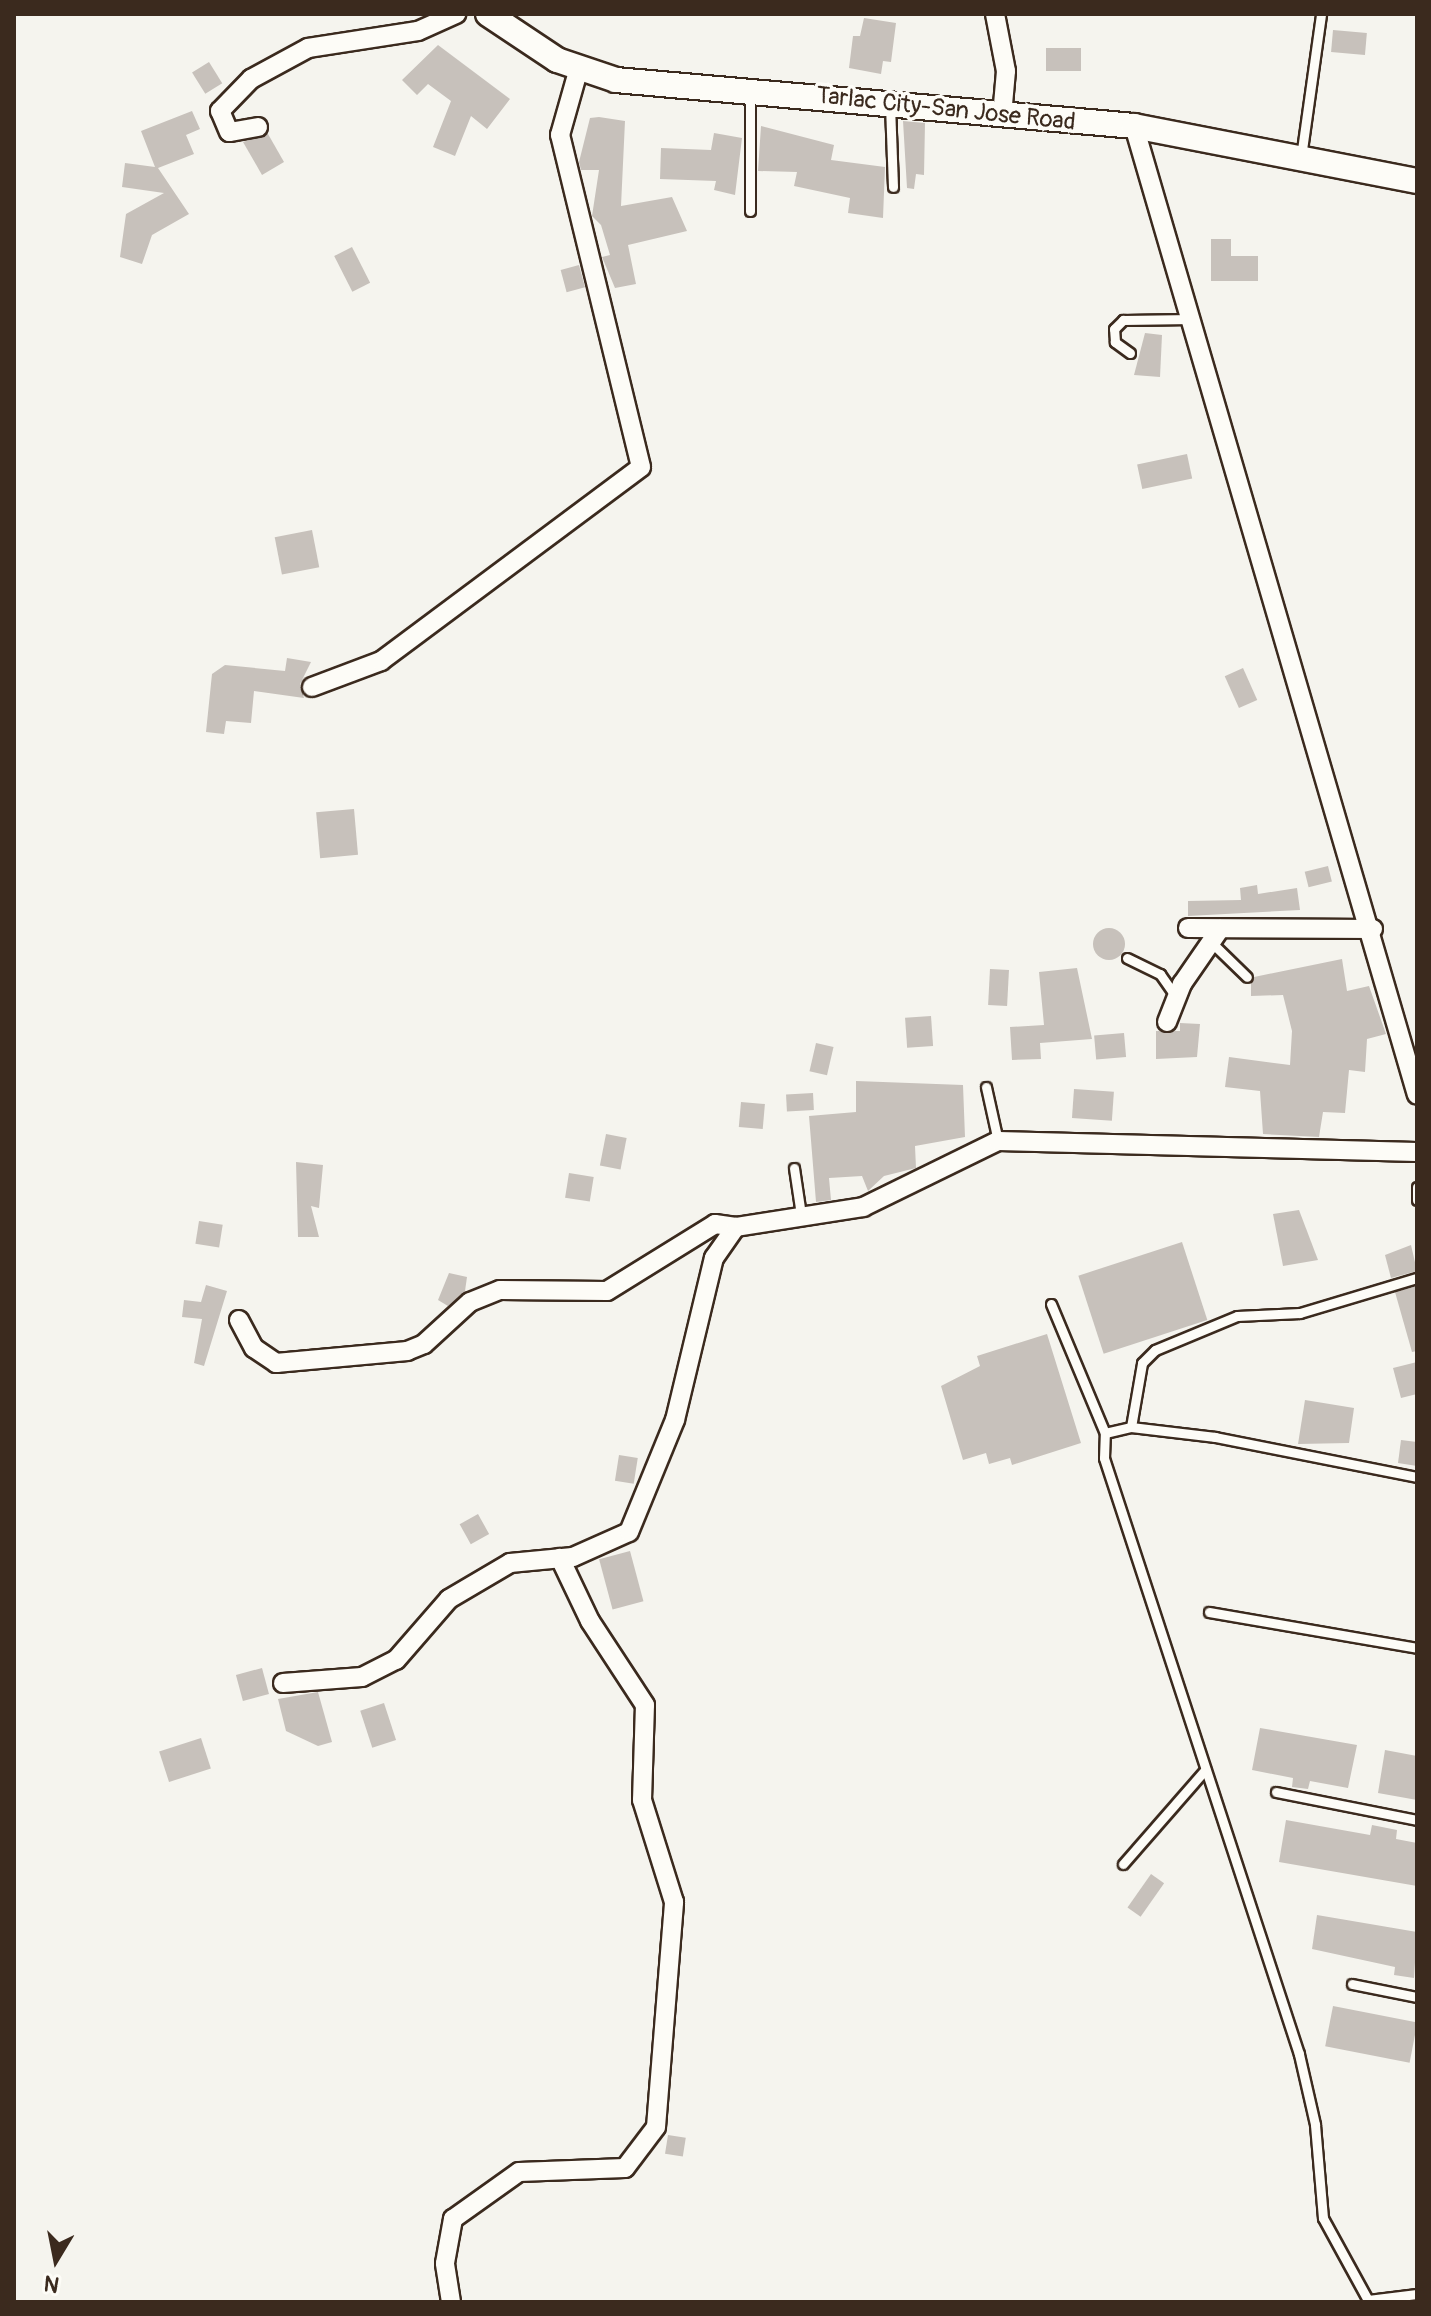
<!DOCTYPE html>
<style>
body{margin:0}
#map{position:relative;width:1431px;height:2316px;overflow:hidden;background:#f5f4ee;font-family:Pangolin,sans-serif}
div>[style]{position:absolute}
.building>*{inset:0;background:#c7c1bb;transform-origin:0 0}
.round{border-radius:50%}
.roads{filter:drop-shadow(2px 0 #3b2a1e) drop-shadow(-2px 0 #3b2a1e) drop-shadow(0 2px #3b2a1e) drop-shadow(0 -2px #3b2a1e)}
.service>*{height:9px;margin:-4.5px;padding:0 4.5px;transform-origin:4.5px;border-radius:4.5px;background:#fdfcf7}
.minor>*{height:18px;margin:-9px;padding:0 9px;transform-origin:9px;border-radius:9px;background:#fdfcf7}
.secondary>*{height:24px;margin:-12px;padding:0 12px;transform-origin:12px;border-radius:12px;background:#fdfcf7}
span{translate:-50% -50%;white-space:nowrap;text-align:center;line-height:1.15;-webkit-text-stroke:7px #fdfcf7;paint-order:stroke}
.street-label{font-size:24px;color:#3b2a1e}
.frame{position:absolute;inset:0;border:16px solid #3b2a1e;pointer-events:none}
.north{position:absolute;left:16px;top:2220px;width:80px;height:80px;-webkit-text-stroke:6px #fdfcf7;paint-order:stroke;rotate:190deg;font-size:22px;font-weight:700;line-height:32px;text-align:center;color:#3b2a1e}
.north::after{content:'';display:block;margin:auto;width:28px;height:36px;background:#3b2a1e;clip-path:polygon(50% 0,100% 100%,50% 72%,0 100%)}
</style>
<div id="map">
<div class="building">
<i style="clip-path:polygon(864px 18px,896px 23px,891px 62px,883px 61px,881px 74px,849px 68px,853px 36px,860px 36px)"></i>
<i style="left:1333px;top:30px;width:34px;height:22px;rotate:5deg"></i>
<i style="clip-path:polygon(438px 45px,510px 99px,487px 129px,471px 116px,455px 156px,433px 147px,451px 101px,428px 84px,417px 95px,402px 80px)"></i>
<i style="left:1046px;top:48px;width:35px;height:23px"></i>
<i style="left:209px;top:62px;width:25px;height:20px;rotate:58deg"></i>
<i style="clip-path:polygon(192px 111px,200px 129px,186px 135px,194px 154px,158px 168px,189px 214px,152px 235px,142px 264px,120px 257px,126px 214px,164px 193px,122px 187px,125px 163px,155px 167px,141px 131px)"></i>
<i style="clip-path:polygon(599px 117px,625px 121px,621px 206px,672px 197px,687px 231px,628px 245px,636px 284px,615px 288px,602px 257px,610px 255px,601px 225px,592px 216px,599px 170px,581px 170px,579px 162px,590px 118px)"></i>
<i style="clip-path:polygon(903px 121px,925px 123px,924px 175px,916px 174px,914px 189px,907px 188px)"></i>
<i style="clip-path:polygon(761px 126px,834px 145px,831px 160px,885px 167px,883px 218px,848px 213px,850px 198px,794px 186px,797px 172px,758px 171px)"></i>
<i style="clip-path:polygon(714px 133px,742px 138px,735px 195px,714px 190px,716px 181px,660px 179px,661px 148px,711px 150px)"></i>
<i style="clip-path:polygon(268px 134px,284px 162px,262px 175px,243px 142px)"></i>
<i style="clip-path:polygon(1211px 239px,1231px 239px,1231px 256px,1258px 256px,1258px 281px,1211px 281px)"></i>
<i style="left:352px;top:247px;width:40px;height:20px;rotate:63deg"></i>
<i style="left:579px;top:265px;width:23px;height:19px;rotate:75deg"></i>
<i style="clip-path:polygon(1145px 333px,1162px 335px,1160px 377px,1134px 375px)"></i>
<i style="left:1187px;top:454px;width:25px;height:51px;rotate:78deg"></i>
<i style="left:312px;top:530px;width:38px;height:38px;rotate:79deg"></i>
<i style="clip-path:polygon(287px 658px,311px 662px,300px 684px,304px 698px,254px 691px,251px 723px,226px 721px,224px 734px,206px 732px,212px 674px,225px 665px,285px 671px)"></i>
<i style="left:1243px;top:668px;width:35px;height:20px;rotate:66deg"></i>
<i style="left:354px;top:809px;width:46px;height:38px;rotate:85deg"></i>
<i style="left:1328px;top:866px;width:16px;height:24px;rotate:76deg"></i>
<i style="clip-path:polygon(1257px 885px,1258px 894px,1297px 888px,1300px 910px,1188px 916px,1188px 901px,1241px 900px,1240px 888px)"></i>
<i class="round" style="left:1093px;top:928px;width:32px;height:32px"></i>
<i style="clip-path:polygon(1342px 959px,1347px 991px,1369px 986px,1386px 1034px,1367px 1039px,1365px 1072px,1349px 1070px,1345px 1113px,1323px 1112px,1319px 1137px,1263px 1134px,1260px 1091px,1225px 1087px,1229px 1057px,1290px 1065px,1292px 1031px,1283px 995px,1251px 996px,1251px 983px,1254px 977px)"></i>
<i style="clip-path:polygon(1077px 968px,1092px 1039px,1040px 1043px,1041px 1059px,1012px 1060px,1010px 1027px,1044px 1025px,1039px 972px)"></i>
<i style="left:990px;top:969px;width:19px;height:36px;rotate:3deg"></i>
<i style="left:931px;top:1016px;width:30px;height:26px;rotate:86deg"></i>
<i style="clip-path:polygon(1180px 1023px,1200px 1024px,1197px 1057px,1156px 1059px,1156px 1031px,1180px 1031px)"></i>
<i style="left:1124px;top:1033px;width:24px;height:30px;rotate:85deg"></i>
<i style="left:816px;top:1043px;width:18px;height:29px;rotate:13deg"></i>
<i style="clip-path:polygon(856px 1081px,963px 1085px,965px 1137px,915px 1146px,916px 1168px,884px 1176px,868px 1191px,862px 1176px,829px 1178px,831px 1200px,816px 1202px,809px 1116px,856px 1112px)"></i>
<i style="left:1074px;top:1089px;width:40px;height:29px;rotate:4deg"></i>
<i style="left:813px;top:1093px;width:17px;height:27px;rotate:87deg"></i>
<i style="left:741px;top:1102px;width:24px;height:25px;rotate:5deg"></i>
<i style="left:606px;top:1134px;width:21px;height:32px;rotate:11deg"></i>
<i style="clip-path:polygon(296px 1162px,323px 1165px,319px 1208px,311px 1206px,319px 1237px,298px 1237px)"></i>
<i style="left:569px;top:1173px;width:25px;height:25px;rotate:9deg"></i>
<i style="clip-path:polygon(1299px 1210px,1318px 1260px,1283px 1266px,1273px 1214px)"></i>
<i style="left:199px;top:1221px;width:24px;height:23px;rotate:9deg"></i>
<i style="left:1182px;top:1242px;width:82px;height:109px;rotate:72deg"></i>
<i style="clip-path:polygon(1411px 1245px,1417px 1271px,1391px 1278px,1385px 1255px)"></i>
<i style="clip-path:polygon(449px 1273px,467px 1277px,465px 1291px,448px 1306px,438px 1300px)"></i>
<i style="clip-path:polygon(206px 1285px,227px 1291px,204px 1366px,194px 1363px,202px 1319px,182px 1317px,184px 1300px,201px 1302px)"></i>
<i style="clip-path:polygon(1417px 1286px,1417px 1351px,1412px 1352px,1395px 1292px)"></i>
<i style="clip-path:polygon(1047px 1334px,1081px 1443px,1012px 1465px,1010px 1458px,989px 1464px,986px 1453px,963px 1460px,941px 1386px,980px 1366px,977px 1356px)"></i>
<i style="clip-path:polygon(1417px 1362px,1417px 1394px,1401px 1398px,1393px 1368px)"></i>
<i style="clip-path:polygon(1305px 1400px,1354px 1408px,1349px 1443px,1298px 1444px)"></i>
<i style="clip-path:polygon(1401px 1440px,1417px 1442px,1417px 1466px,1398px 1463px)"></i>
<i style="left:619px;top:1455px;width:19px;height:26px;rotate:9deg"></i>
<i style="left:478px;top:1514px;width:23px;height:21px;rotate:61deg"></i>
<i style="left:630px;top:1551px;width:52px;height:32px;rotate:75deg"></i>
<i style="left:262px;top:1668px;width:27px;height:27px;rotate:75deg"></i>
<i style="clip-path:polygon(318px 1692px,332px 1742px,318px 1746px,286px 1731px,278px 1699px)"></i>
<i style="left:384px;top:1703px;width:39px;height:25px;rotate:72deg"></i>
<i style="clip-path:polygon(1260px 1728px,1357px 1745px,1348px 1788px,1310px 1781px,1308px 1789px,1292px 1787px,1293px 1778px,1252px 1770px)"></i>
<i style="left:201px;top:1738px;width:32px;height:44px;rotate:72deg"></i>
<i style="clip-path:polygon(1385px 1750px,1417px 1756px,1417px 1800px,1378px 1793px)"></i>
<i style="clip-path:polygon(1286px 1820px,1370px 1835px,1372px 1825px,1397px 1830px,1396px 1839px,1417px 1843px,1417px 1886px,1279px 1862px)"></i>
<i style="left:1151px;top:1874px;width:16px;height:41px;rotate:35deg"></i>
<i style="clip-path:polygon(1317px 1915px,1417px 1932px,1414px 1978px,1394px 1975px,1395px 1967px,1312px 1949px)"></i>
<i style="left:1333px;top:2006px;width:86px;height:41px;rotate:11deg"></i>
<i style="left:668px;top:2135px;width:18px;height:19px;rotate:9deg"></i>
</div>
<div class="roads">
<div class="service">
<i style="left:890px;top:105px;width:82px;rotate:87.9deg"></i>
<i style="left:1301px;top:157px;width:144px;rotate:-82deg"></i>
<i style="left:750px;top:211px;width:116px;rotate:-90deg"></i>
<i style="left:1130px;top:353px;width:19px;rotate:-144deg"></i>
<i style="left:1115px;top:342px;width:13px;rotate:-94deg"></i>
<i style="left:1114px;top:329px;width:13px;rotate:-45deg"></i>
<i style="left:1123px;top:320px;width:69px;rotate:-0.8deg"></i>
<i style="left:1211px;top:942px;width:50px;rotate:44.2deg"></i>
<i style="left:1127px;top:958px;width:37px;rotate:26deg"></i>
<i style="left:1160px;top:974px;width:29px;rotate:55deg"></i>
<i style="left:986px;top:1087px;width:55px;rotate:77.5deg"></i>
<i style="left:794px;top:1168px;width:48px;rotate:81.5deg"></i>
<i style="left:1417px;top:1187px;width:13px;rotate:90deg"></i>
<i style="left:1051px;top:1304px;width:140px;rotate:67.3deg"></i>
<i style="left:1131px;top:1427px;width:65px;rotate:-80.2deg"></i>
<i style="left:1142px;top:1363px;width:18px;rotate:-45deg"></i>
<i style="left:1155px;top:1350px;width:89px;rotate:-22.5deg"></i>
<i style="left:1237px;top:1316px;width:63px;rotate:-2.7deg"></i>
<i style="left:1300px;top:1313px;width:122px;rotate:-16.7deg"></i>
<i style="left:1209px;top:1612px;width:211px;rotate:9.8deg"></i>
<i style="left:1276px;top:1792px;width:144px;rotate:11.2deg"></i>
<i style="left:1123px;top:1864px;width:125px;rotate:-48.9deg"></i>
<i style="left:1352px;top:1984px;width:66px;rotate:11.3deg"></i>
<i style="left:1368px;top:2300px;width:49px;rotate:-7deg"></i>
<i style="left:1369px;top:2302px;width:96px;rotate:-118.7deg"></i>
<i style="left:1323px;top:2218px;width:94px;rotate:-94.9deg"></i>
<i style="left:1315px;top:2124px;width:72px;rotate:-102.9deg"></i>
<i style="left:1299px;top:2054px;width:627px;rotate:-108.12deg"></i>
<i style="left:1104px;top:1458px;width:25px;rotate:-88deg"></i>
<i style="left:1105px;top:1433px;width:27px;rotate:-13deg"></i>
<i style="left:1131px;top:1427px;width:85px;rotate:6.8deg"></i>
<i style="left:1215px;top:1437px;width:206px;rotate:11.2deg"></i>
</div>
<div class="minor">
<i style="left:995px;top:14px;width:58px;rotate:79.1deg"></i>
<i style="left:1006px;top:71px;width:45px;rotate:95.1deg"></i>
<i style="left:1134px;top:126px;width:1009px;rotate:73.72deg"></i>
<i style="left:258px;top:127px;width:29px;rotate:170deg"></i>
<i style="left:229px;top:132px;width:23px;rotate:-113deg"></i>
<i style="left:220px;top:111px;width:45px;rotate:-45.9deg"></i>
<i style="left:251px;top:79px;width:65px;rotate:-28.5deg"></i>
<i style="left:308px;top:48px;width:111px;rotate:-8.8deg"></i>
<i style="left:418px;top:31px;width:42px;rotate:-24.1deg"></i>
<i style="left:312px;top:687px;width:74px;rotate:-20.6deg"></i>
<i style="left:381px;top:661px;width:324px;rotate:-36.7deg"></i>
<i style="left:641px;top:467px;width:342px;rotate:-103.7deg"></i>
<i style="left:560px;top:135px;width:70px;rotate:-74.2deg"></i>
<i style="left:1188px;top:928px;width:185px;rotate:0.3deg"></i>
<i style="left:1167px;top:1022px;width:41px;rotate:-68.5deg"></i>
<i style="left:1182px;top:984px;width:67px;rotate:-55.4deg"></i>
<i style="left:239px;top:1320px;width:32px;rotate:62deg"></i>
<i style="left:254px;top:1348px;width:27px;rotate:34deg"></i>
<i style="left:276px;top:1363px;width:132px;rotate:-5.2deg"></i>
<i style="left:407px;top:1351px;width:18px;rotate:-22deg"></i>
<i style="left:424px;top:1344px;width:62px;rotate:-42.4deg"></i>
<i style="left:470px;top:1302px;width:32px;rotate:-22deg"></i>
<i style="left:500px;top:1290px;width:107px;rotate:0.5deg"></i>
<i style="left:607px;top:1291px;width:127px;rotate:-31.8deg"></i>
<i style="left:715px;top:1224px;width:21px;rotate:8deg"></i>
<i style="left:283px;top:1683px;width:79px;rotate:-4.3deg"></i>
<i style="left:362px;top:1677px;width:38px;rotate:-27deg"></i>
<i style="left:396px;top:1660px;width:81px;rotate:-49deg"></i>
<i style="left:449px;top:1599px;width:71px;rotate:-30.5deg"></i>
<i style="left:510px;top:1563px;width:63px;rotate:-5.4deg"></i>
<i style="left:573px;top:1557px;width:61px;rotate:-24.1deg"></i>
<i style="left:629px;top:1532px;width:121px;rotate:-67.7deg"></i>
<i style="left:675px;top:1420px;width:167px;rotate:-76.5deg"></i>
<i style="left:714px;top:1258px;width:38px;rotate:-55deg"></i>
<i style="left:736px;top:1227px;width:129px;rotate:-8.9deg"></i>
<i style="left:863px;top:1207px;width:150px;rotate:-26.1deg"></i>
<i style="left:998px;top:1141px;width:419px;rotate:1.5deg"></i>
<i style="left:451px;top:2302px;width:39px;rotate:-99deg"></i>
<i style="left:445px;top:2263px;width:45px;rotate:-79.7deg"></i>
<i style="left:453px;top:2219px;width:81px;rotate:-35.5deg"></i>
<i style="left:519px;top:2172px;width:106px;rotate:-2.2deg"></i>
<i style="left:625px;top:2168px;width:51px;rotate:-52.9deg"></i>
<i style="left:656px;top:2127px;width:226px;rotate:-85.4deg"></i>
<i style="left:674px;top:1902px;width:107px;rotate:-107.4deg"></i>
<i style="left:642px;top:1800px;width:95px;rotate:-88.2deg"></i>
<i style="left:645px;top:1705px;width:100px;rotate:-123.2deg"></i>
<i style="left:590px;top:1621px;width:70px;rotate:-115.5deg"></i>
</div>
<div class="secondary">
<i style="left:488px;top:14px;width:83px;rotate:33.7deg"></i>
<i style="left:557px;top:60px;width:62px;rotate:18.7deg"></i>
<i style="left:616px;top:80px;width:520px;rotate:5.07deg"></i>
<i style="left:1134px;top:126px;width:288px;rotate:11deg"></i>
</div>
</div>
<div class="street-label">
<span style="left:946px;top:109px;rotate:6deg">Tarlac City-San Jose Road</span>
</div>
<div class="frame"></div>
<div class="north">N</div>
</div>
